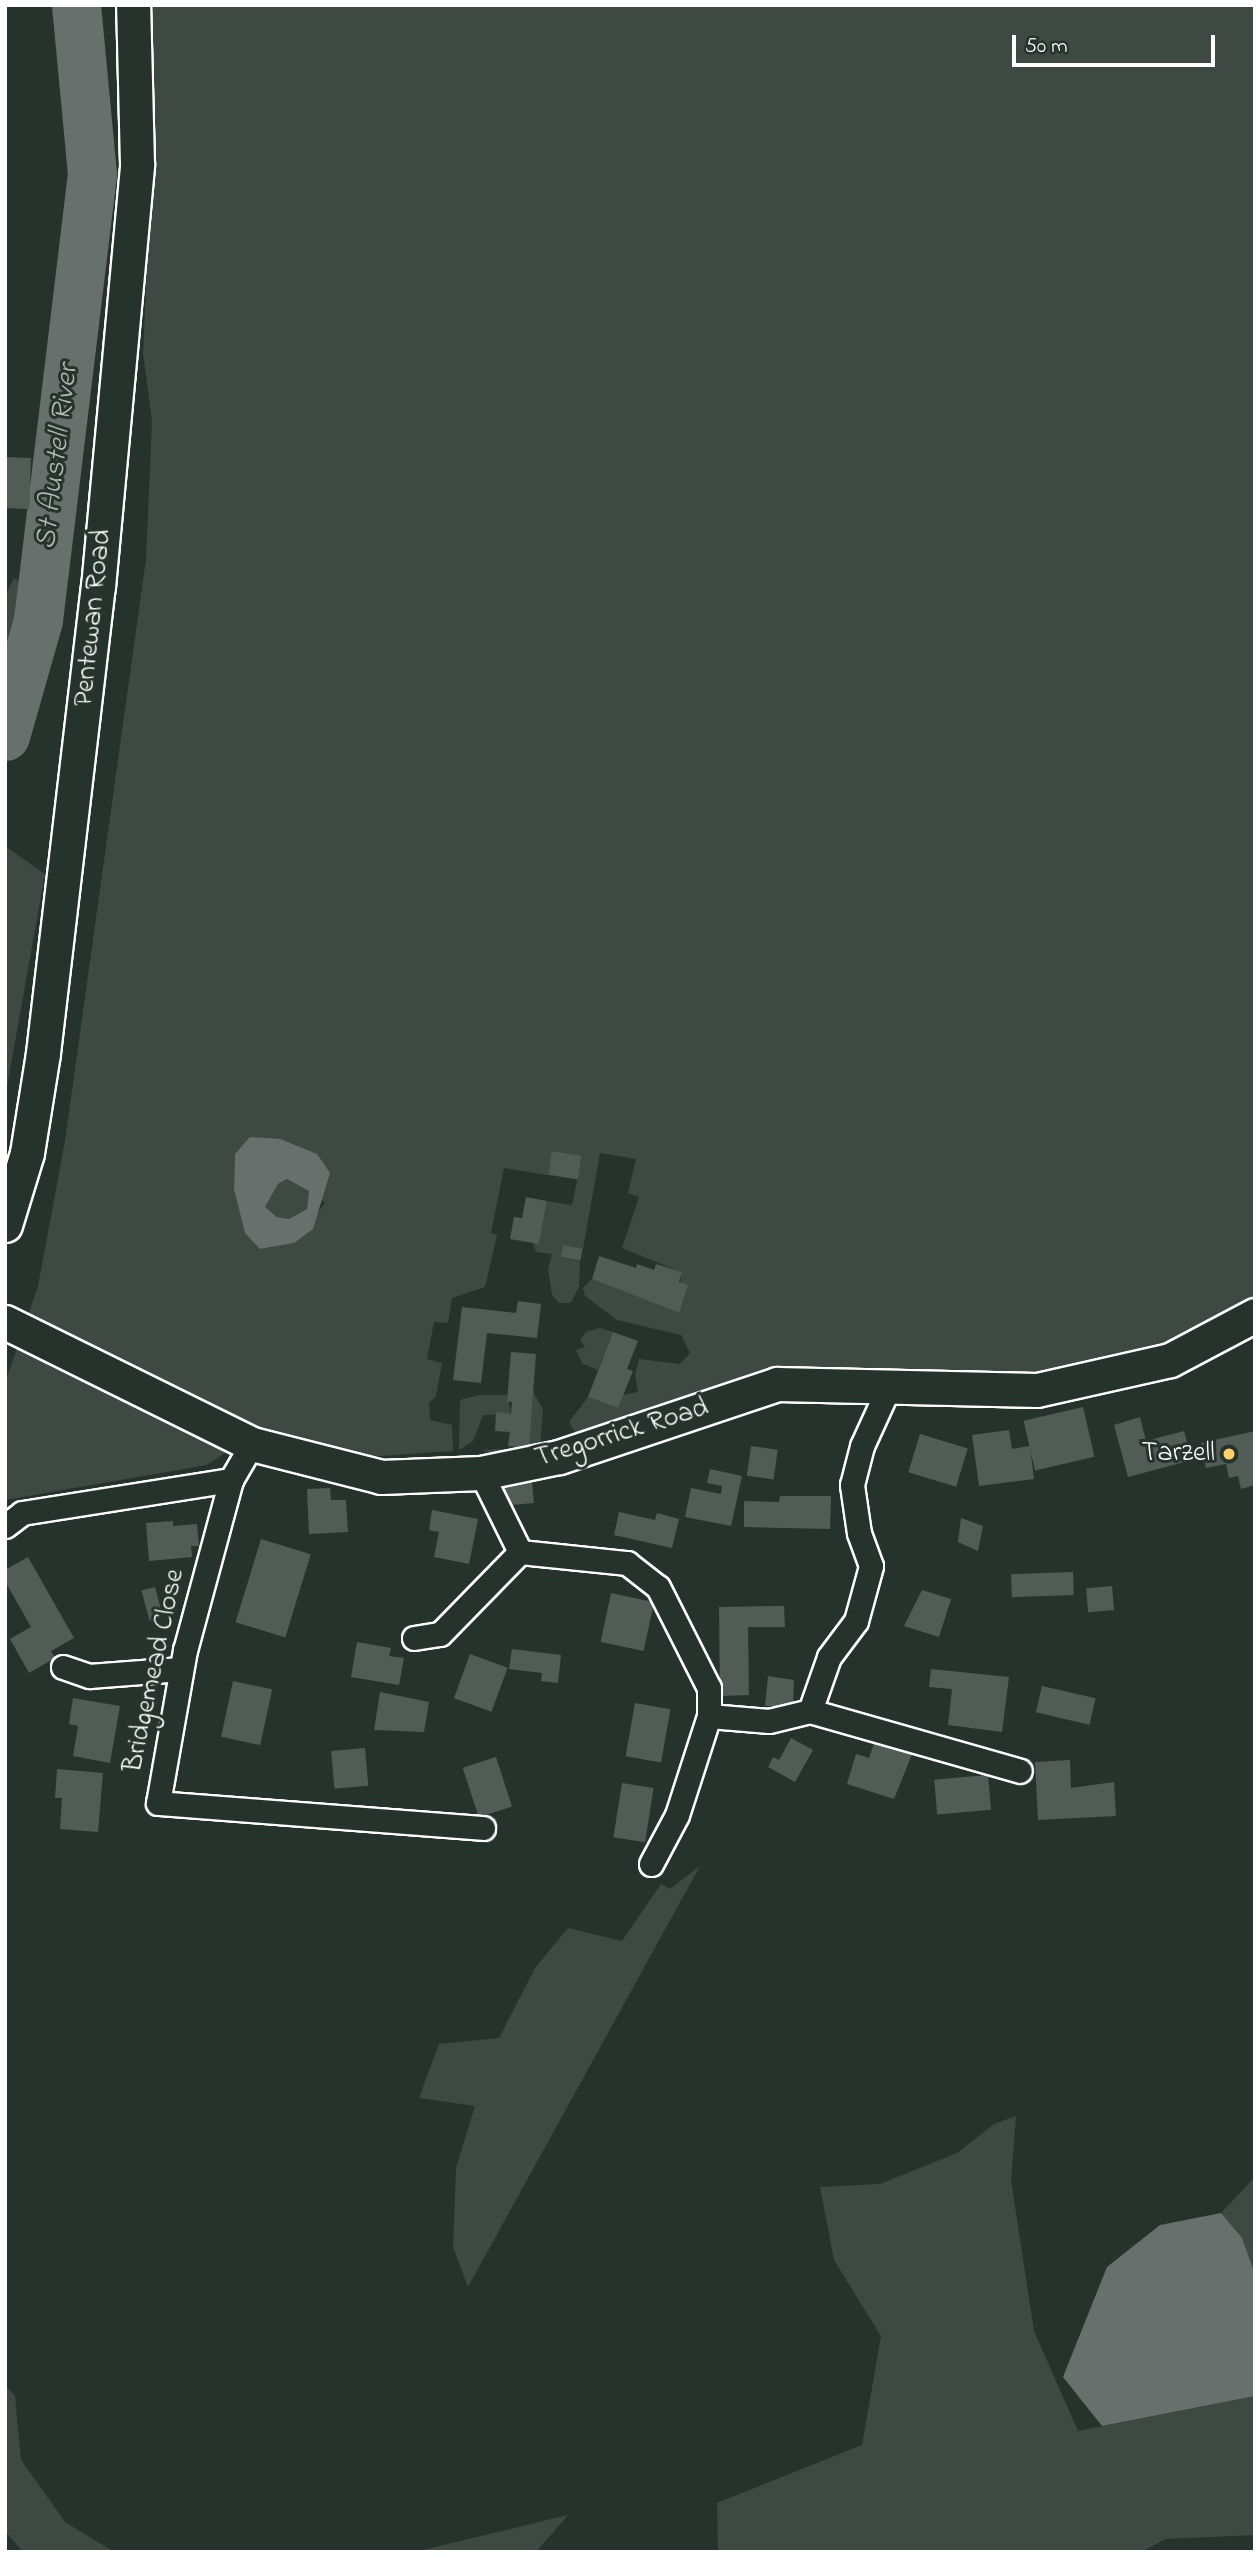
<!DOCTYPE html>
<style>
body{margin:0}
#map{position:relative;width:1260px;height:2557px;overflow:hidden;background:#26332d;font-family:"Indie Flower",sans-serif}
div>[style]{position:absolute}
.green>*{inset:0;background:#3e4944}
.water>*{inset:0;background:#67706c}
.river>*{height:49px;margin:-24.5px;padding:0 24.5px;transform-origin:24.5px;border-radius:24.5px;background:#67706c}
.building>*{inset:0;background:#515c57;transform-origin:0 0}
.roads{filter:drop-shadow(2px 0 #fff) drop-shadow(-2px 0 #fff) drop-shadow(0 2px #fff) drop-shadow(0 -2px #fff)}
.street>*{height:23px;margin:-11.5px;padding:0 11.5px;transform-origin:11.5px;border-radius:11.5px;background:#26332d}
.secondary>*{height:33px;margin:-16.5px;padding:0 16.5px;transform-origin:16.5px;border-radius:16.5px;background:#26332d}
.dots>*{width:19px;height:19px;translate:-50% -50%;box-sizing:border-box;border:4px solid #26332d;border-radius:50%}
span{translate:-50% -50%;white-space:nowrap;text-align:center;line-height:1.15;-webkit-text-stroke:6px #26332d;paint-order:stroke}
.street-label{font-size:28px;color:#fff}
.poi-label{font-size:28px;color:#fff}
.right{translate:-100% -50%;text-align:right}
.water-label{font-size:30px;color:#b3b8b6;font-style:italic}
.frame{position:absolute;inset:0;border:7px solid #fff;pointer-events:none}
.scale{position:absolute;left:1012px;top:35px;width:203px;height:32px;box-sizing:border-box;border:4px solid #fff;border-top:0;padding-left:9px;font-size:21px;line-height:24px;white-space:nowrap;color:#fff;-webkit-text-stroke:5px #26332d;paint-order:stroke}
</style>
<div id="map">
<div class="green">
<i style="clip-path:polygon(evenodd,150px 5px,1255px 5px,1255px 1311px,1186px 1342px,1032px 1380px,786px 1373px,578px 1437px,569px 1422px,588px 1397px,618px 1408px,623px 1395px,638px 1392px,635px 1375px,639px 1359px,680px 1364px,690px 1353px,681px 1335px,617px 1320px,585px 1296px,583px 1288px,592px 1279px,679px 1313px,681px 1272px,622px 1248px,639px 1197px,628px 1193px,636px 1159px,600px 1153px,583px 1249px,563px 1245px,561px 1257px,580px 1261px,579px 1286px,571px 1303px,559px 1303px,552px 1295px,548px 1269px,552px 1254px,536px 1252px,533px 1243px,539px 1244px,547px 1201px,572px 1205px,582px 1156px,553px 1151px,548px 1175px,504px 1168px,491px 1233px,497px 1235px,485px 1287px,452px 1298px,448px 1323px,434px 1322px,427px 1359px,442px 1363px,436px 1396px,429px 1403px,430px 1420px,452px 1425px,453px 1451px,378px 1456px,313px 1450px,251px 1436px,207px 1465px,5px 1500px,5px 1383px,38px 1286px,65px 1141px,146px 559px,152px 421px,143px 353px,153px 141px,150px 5px,250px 1138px,325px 1203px,294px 1243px,260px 1249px,234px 1189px,235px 1154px,250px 1138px)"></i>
<i style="clip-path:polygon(14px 578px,30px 587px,5px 684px,5px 596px)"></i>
<i style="clip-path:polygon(5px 846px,45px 874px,5px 1098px)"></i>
<i style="clip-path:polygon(287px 1179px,309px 1191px,307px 1209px,289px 1219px,277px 1217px,265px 1207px,278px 1184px)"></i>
<i style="clip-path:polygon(600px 1328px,613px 1332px,598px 1370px,583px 1364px,576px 1350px,585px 1347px,580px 1340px,586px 1332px)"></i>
<i style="clip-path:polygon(533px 1392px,543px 1409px,540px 1445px,499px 1456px,482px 1450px,528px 1448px)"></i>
<i style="clip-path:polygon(479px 1395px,507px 1395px,511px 1414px,483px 1415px,473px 1441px,459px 1450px,460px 1400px)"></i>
<i style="clip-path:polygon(700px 1866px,468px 2287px,453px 2247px,456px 2168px,475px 2106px,419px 2098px,439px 2044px,499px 2038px,535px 1968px,568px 1928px,622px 1941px,661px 1884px,670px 1889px)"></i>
<i style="clip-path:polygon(1016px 2116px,1011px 2180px,1034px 2331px,1078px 2431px,1255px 2396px,1255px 2535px,1166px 2539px,1141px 2552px,718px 2552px,717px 2503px,862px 2445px,881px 2336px,834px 2260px,820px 2187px,880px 2184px,957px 2153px,994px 2124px)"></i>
<i style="clip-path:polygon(1255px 2177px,1255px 2274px,1242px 2238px,1221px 2213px)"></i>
<i style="clip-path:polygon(5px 2385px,15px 2396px,21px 2460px,65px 2522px,114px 2552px,23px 2552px,5px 2531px)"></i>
<i style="clip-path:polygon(568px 2515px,536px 2552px,415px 2552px)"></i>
</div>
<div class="water">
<i style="clip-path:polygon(evenodd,250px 1137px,280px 1139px,317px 1154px,330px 1173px,313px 1229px,294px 1243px,260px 1249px,245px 1233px,234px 1189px,235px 1154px,250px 1137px,287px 1179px,309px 1191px,307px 1209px,289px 1219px,277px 1217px,265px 1207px,278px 1184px,287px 1179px)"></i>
<i style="clip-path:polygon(1221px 2213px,1242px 2238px,1255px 2274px,1255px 2396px,1102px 2426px,1063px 2377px,1107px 2267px,1160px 2225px)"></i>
</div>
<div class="river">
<i style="left:5px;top:736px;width:121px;rotate:-74.1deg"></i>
<i style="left:38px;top:620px;width:449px;rotate:-83.1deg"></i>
<i style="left:92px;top:174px;width:170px;rotate:-95.4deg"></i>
</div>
<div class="building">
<i style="left:5px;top:457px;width:26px;height:51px;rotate:2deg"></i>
<i style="left:552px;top:1151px;width:30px;height:24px;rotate:9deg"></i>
<i style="clip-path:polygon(526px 1197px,547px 1201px,539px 1244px,510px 1239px,514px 1217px,522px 1218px)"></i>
<i style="left:563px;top:1245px;width:20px;height:12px;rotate:11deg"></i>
<i style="clip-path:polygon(599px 1256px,636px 1268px,637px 1264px,654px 1270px,656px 1264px,682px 1272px,679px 1282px,688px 1285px,679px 1313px,592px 1279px)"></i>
<i style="clip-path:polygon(518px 1301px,541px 1304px,537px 1338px,487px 1333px,481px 1383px,453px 1380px,462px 1307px,516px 1313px)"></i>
<i style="clip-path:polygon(613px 1332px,638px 1341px,627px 1369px,633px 1371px,618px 1408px,588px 1397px)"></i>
<i style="clip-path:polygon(511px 1352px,536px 1354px,529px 1448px,508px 1446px,510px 1432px,495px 1431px,496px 1412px,511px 1414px,512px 1402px,507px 1402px)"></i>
<i style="left:1083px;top:1407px;width:51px;height:61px;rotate:77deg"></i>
<i style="clip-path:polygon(1140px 1417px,1146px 1441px,1184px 1431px,1192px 1460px,1128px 1477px,1114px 1425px)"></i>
<i style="clip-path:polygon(1009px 1430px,1012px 1449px,1030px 1446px,1034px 1479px,979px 1486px,972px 1435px)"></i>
<i style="clip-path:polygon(1255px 1431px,1255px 1485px,1241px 1489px,1238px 1476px,1229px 1478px,1226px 1464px,1206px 1468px,1201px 1443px)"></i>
<i style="left:920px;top:1434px;width:50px;height:40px;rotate:17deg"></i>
<i style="left:751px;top:1446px;width:27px;height:30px;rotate:8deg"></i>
<i style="clip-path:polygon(710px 1469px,742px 1476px,731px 1526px,685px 1517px,691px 1488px,721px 1494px,722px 1486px,707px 1483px)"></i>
<i style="left:532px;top:1481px;width:22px;height:28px;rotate:85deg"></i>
<i style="clip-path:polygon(330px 1488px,331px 1500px,346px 1500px,348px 1532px,309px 1534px,307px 1489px)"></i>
<i style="clip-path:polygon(780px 1496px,831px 1496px,830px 1529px,744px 1527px,744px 1501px,779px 1502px)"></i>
<i style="clip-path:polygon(432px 1510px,478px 1519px,469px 1564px,434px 1557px,439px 1532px,429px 1530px)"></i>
<i style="clip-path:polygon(619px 1512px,655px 1520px,657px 1513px,679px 1519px,672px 1548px,614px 1535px)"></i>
<i style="clip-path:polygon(961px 1518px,983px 1526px,978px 1551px,958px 1542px)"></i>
<i style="clip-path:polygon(173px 1521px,173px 1526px,197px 1524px,199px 1546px,191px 1546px,192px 1557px,149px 1561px,146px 1523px)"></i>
<i style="left:261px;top:1539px;width:52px;height:87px;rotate:17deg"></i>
<i style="clip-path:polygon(28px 1557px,74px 1638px,51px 1651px,55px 1658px,29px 1673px,10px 1639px,31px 1627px,5px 1581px,5px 1570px)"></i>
<i style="left:1073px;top:1572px;width:23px;height:62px;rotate:88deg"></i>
<i style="left:1112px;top:1586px;width:24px;height:26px;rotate:85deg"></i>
<i style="left:155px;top:1587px;width:31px;height:14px;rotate:75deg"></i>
<i style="clip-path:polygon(922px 1590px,951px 1599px,939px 1637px,904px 1626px)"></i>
<i style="left:611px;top:1593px;width:44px;height:50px;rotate:12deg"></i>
<i style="clip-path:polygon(784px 1606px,785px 1627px,748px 1627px,749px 1695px,720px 1696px,719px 1607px)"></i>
<i style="clip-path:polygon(357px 1642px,391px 1648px,389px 1656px,404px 1658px,399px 1685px,351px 1677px)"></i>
<i style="clip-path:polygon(512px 1649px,561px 1655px,558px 1683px,541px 1681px,542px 1673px,509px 1669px)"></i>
<i style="left:470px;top:1654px;width:40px;height:47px;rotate:20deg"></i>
<i style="clip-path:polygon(931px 1669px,1009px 1677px,1002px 1732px,948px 1725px,952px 1689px,929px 1687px)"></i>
<i style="clip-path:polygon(768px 1676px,794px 1680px,793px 1706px,765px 1706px)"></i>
<i style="left:233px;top:1681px;width:40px;height:57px;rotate:12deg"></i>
<i style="left:1042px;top:1686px;width:55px;height:27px;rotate:13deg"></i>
<i style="clip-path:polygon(380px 1692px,429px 1702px,424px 1732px,374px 1730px)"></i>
<i style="clip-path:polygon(73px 1698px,120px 1706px,110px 1763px,73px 1756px,78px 1726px,69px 1724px)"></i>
<i style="left:635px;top:1703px;width:36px;height:54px;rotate:10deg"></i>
<i style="clip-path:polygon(791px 1738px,813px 1750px,795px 1782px,768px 1767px,773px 1757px,779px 1760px)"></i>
<i style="clip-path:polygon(875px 1740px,913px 1752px,894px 1799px,847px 1784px,856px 1754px,869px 1758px)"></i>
<i style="left:365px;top:1748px;width:38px;height:34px;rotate:85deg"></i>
<i style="left:496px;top:1757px;width:52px;height:35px;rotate:72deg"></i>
<i style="clip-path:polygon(1070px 1760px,1071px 1788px,1114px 1782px,1116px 1816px,1038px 1820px,1035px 1762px)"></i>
<i style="clip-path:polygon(57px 1769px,103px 1773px,98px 1832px,60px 1829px,62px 1798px,55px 1798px)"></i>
<i style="left:988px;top:1775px;width:35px;height:54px;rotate:85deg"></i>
<i style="left:622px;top:1783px;width:32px;height:55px;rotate:9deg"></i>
</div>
<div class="roads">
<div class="street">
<i style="left:252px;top:1444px;width:42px;rotate:120.3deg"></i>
<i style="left:231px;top:1480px;width:176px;rotate:105.1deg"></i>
<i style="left:185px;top:1650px;width:155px;rotate:100deg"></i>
<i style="left:158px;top:1803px;width:326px;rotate:4.4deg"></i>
<i style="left:481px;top:1473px;width:88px;rotate:63.7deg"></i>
<i style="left:520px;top:1552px;width:108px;rotate:5.9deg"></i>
<i style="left:627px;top:1563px;width:39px;rotate:38deg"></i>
<i style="left:658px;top:1587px;width:113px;rotate:63.2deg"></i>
<i style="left:709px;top:1688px;width:28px;rotate:90deg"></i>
<i style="left:5px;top:1526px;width:21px;rotate:-37deg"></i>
<i style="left:22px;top:1513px;width:212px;rotate:-9deg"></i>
<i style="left:414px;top:1638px;width:26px;rotate:-9deg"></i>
<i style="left:440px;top:1634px;width:115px;rotate:-45.7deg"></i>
<i style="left:63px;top:1667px;width:28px;rotate:19deg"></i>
<i style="left:89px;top:1676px;width:92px;rotate:-4.4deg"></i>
<i style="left:810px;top:1711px;width:218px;rotate:15.9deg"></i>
<i style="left:651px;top:1864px;width:55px;rotate:-62deg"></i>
<i style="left:677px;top:1815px;width:104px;rotate:-72.1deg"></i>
<i style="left:709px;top:1716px;width:60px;rotate:4.8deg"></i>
<i style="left:769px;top:1721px;width:42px;rotate:-13.7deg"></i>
<i style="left:810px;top:1711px;width:57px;rotate:-70.6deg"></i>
<i style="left:829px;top:1657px;width:45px;rotate:-53.1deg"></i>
<i style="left:856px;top:1621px;width:57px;rotate:-74.7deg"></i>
<i style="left:871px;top:1566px;width:35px;rotate:-110deg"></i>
<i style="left:859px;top:1533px;width:49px;rotate:-98.3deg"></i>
<i style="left:852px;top:1485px;width:40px;rotate:-75.6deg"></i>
<i style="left:862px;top:1446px;width:63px;rotate:-65.5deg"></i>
</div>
<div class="secondary">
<i style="left:5px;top:1225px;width:75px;rotate:-73deg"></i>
<i style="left:27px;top:1153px;width:101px;rotate:-80.9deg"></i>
<i style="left:43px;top:1053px;width:469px;rotate:-83.3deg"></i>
<i style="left:98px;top:587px;width:425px;rotate:-84.7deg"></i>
<i style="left:137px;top:164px;width:159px;rotate:-91.4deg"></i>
<i style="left:5px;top:1322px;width:275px;rotate:26.3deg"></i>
<i style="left:252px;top:1444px;width:133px;rotate:14.3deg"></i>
<i style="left:381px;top:1477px;width:100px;rotate:-2.3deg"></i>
<i style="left:481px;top:1473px;width:80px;rotate:-11.6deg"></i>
<i style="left:559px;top:1457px;width:230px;rotate:-18.5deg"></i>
<i style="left:777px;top:1384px;width:260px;rotate:1.3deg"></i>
<i style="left:1037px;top:1390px;width:136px;rotate:-12.7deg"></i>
<i style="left:1170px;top:1360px;width:96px;rotate:-27.9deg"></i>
</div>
</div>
<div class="dots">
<i style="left:1229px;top:1454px;background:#ffd166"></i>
</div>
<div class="street-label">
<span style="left:94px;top:618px;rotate:-84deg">Pentewan Road</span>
<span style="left:622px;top:1434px;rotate:-17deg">Tregorrick Road</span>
<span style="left:155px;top:1671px;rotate:-78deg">Bridgemead Close</span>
</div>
<div class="poi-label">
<span class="right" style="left:1215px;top:1454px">Tarzell</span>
</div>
<div class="water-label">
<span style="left:58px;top:457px;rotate:-83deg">St Austell River</span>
</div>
<div class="frame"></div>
<div class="scale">50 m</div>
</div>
